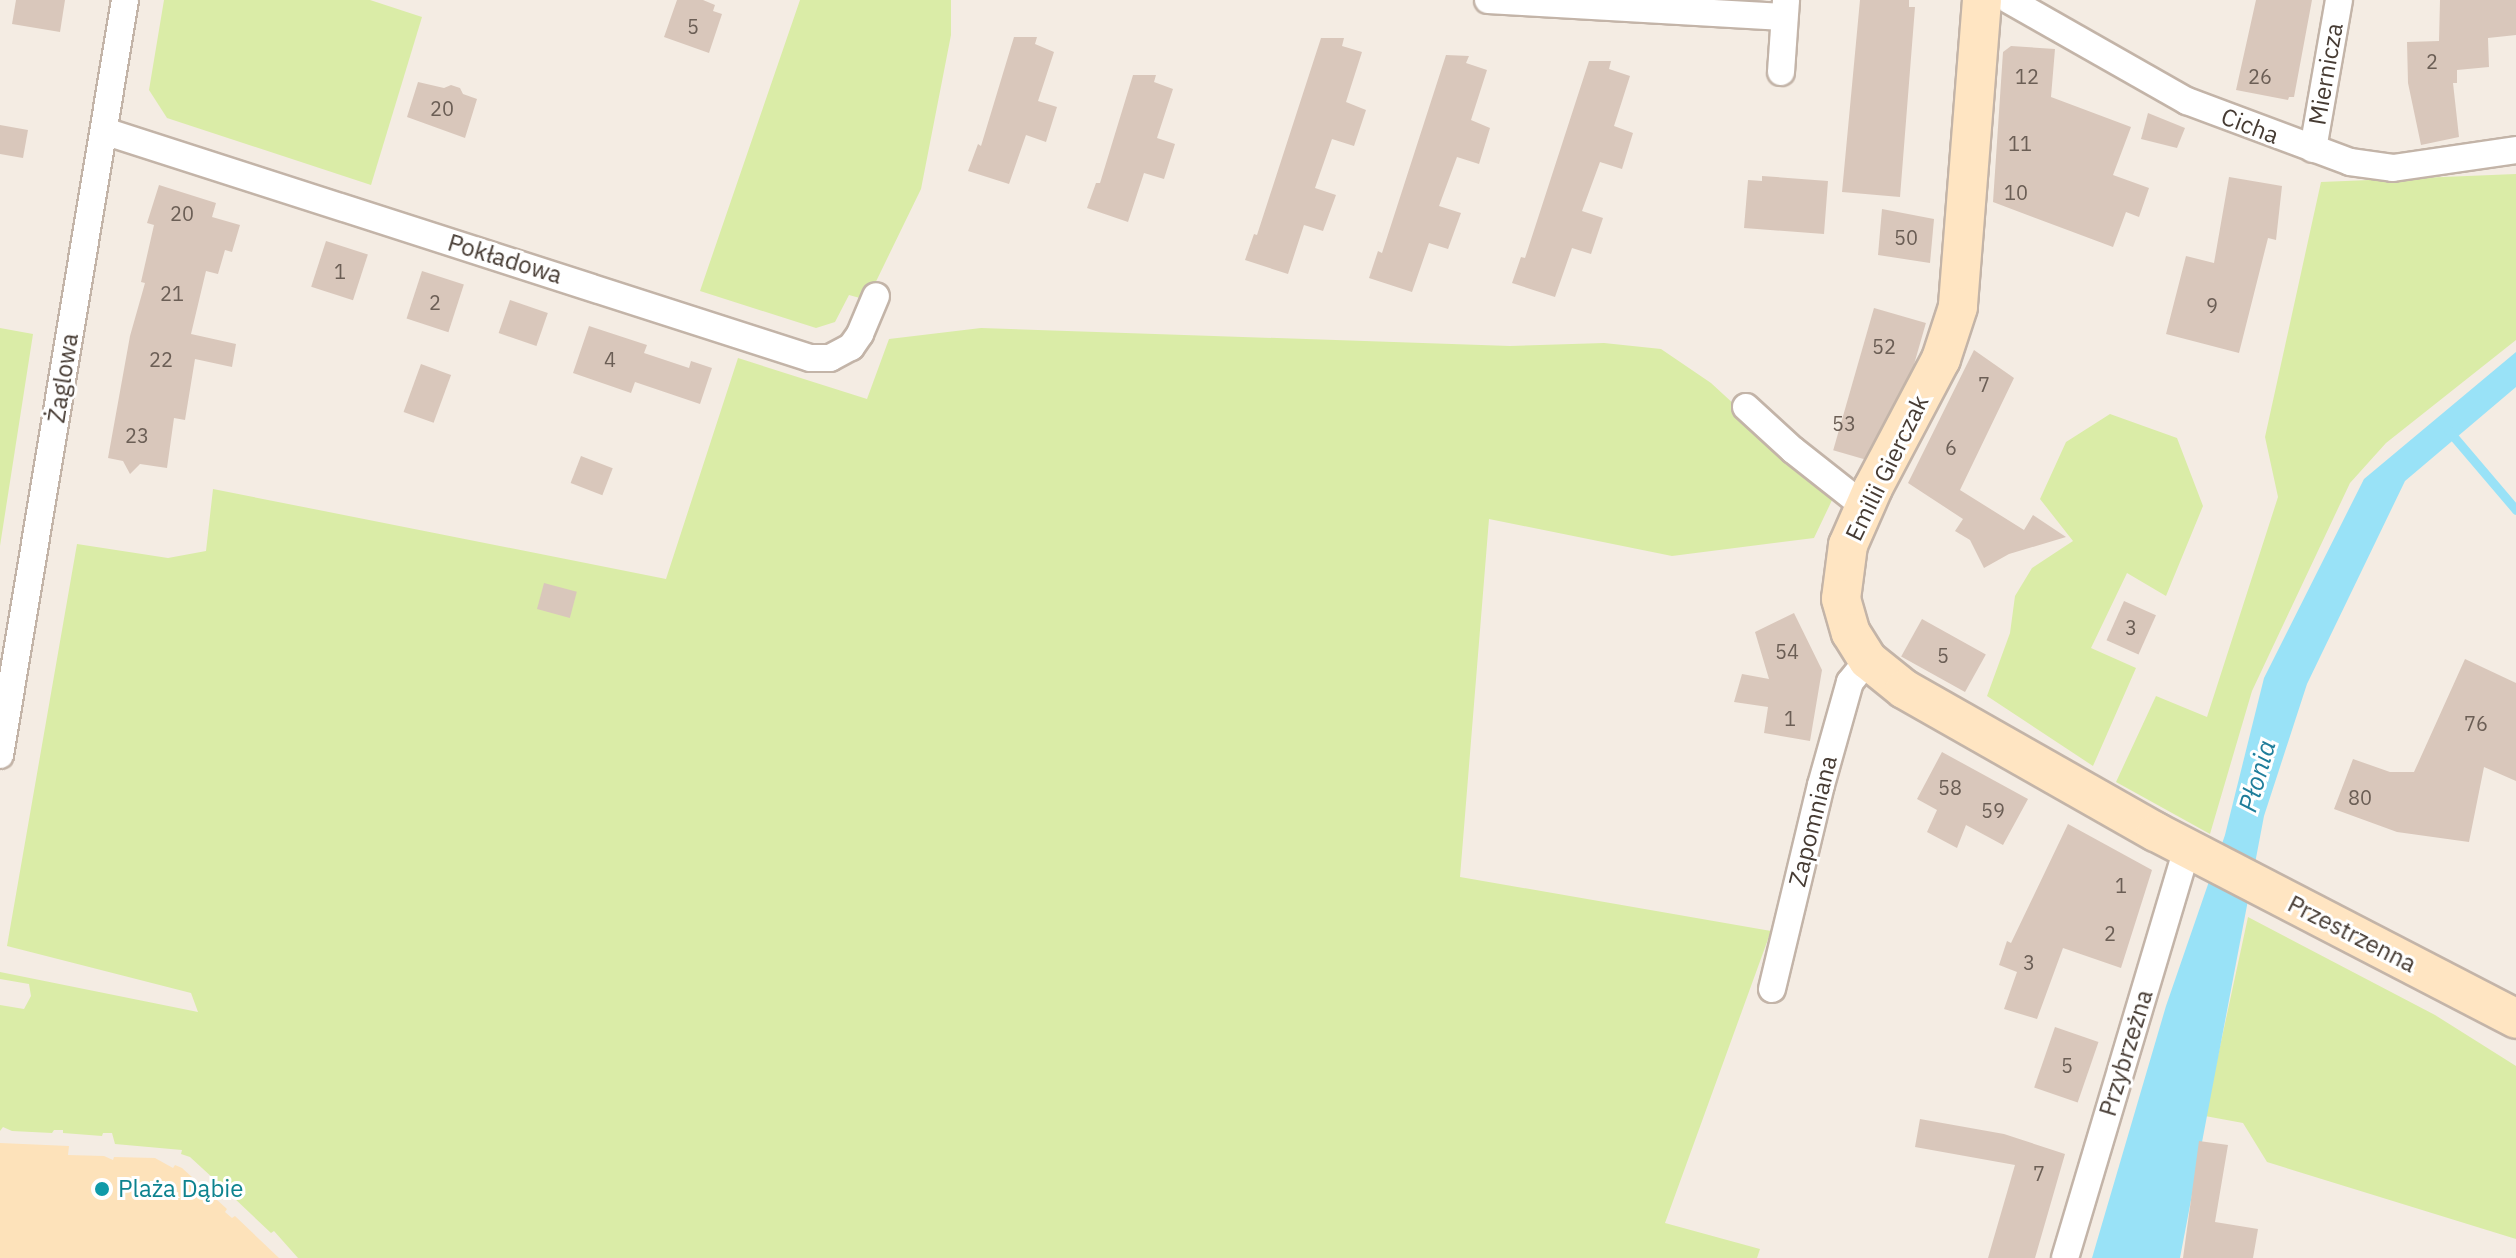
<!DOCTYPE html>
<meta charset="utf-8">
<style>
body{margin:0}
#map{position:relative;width:2516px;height:1258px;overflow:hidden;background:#f4ece3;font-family:"IBM Plex Sans",sans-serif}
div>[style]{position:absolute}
.green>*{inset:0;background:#daeca7}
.sand>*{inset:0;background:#fde2ba}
.water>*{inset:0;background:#99e2f7}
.stream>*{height:9px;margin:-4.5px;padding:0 4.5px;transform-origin:4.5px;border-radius:4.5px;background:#99e2f7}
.building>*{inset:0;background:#d9c7bb;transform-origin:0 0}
.roads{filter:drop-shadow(2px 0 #c3b4a8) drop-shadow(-2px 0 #c3b4a8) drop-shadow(0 2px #c3b4a8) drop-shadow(0 -2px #c3b4a8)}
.street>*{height:26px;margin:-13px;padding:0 13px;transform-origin:13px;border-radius:13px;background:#fff}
.secondary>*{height:38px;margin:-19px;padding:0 19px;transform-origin:19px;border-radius:19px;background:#ffe5c2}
.dots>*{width:22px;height:22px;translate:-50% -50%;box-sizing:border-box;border:4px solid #fff;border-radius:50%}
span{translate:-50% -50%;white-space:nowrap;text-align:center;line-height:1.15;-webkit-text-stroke:6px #fff;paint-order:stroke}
.number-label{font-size:20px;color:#6b5e55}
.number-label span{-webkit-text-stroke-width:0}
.street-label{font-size:24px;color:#463b33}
.culture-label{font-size:24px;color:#0d838f}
.left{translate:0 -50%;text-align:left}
.water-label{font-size:26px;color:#1f7d9a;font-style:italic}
</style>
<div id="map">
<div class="green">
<i style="clip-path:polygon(164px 0,370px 0,422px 17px,371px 185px,167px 118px,149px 90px)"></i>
<i style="clip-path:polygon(800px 0,951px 0,951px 35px,921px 189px,867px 300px,849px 295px,835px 322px,816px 328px,700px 291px)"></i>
<i style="clip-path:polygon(2516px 174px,2516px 340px,2386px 443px,2350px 483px,2252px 691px,2210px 834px,2116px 782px,2156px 696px,2207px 717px,2278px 497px,2265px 437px,2321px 182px)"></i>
<i style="clip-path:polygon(0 328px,33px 334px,0 546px)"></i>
<i style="clip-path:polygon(981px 328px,1510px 346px,1604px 343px,1661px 349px,1711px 383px,1834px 496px,1814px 538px,1672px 556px,1489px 519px,1460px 877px,1771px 931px,1665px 1223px,1760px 1249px,1757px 1258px,298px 1258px,274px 1231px,271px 1233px,233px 1197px,229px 1188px,226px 1190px,190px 1157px,181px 1154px,182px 1150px,115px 1144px,112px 1133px,103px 1133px,102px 1136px,63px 1133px,63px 1130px,54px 1130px,52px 1133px,12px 1131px,3px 1127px,0 1131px,0 1005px,24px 1009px,31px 996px,29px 984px,0 979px,0 972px,198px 1012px,191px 993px,7px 946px,77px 544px,168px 558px,206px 551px,213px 489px,666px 579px,738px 358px,867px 399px,889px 339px)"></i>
<i style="clip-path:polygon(2110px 414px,2177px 438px,2203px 506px,2166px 596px,2127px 573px,2091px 648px,2136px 668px,2093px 766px,1987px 696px,2010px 633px,2015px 596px,2032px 568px,2073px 541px,2040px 499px,2066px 442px)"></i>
<i style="clip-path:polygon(2248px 917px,2435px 1015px,2516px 1066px,2516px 1239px,2267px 1162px,2243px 1123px,2205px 1116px)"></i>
</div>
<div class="sand">
<i style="clip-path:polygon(0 1143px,69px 1146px,68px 1155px,104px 1156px,113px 1160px,114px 1157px,155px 1158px,173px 1168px,175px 1165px,182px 1168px,227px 1209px,225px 1212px,232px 1218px,235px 1216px,279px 1258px,0 1258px)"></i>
</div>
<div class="water">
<i style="clip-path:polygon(2516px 352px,2516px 387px,2405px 481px,2307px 684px,2264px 816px,2180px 1258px,2092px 1258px,2166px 1006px,2225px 835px,2264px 678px,2364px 479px)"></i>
</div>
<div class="stream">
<i style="left:2448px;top:430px;width:105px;rotate:49.6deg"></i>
</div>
<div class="building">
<i style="clip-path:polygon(16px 0,65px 0,60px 32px,12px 24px)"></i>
<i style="clip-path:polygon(677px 0,703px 0,715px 5px,713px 11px,722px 14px,709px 53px,664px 37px)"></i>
<i style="clip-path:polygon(1860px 0,1909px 0,1909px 7px,1915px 7px,1900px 197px,1842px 192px)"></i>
<i style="clip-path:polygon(2256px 0,2312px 0,2294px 97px,2289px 97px,2288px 100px,2236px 90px)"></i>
<i style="clip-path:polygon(2440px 0,2516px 0,2516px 35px,2488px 38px,2489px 67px,2457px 70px,2457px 83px,2453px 83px,2459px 137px,2421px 145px,2408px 83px,2407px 42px,2439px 41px)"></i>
<i style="clip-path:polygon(1014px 37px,1037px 37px,1035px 44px,1054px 52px,1038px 101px,1057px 107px,1046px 142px,1026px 135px,1009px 184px,968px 171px,978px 144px,981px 146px)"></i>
<i style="clip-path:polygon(1321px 38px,1344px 38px,1342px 46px,1362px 52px,1346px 102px,1366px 110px,1354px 146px,1332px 139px,1315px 188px,1336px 195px,1323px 231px,1304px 225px,1288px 274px,1245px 260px,1254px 234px,1257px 235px)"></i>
<i style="clip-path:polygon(2011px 46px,2055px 49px,2051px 97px,2131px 127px,2113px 175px,2149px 188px,2139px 217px,2126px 212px,2113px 247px,1993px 202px,2003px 52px)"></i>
<i style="clip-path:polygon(1446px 55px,1469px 56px,1466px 63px,1487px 70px,1471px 120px,1490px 128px,1479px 164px,1457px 157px,1439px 206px,1461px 213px,1448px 249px,1429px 243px,1412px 292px,1369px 278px,1378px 251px,1382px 253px)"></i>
<i style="clip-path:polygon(1589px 61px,1611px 61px,1609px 69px,1630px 76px,1614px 126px,1633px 133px,1622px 169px,1600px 162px,1582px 211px,1603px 218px,1591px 254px,1572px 248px,1555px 297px,1512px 283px,1521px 257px,1525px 258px)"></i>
<i style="clip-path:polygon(1133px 75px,1156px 75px,1154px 82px,1173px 89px,1157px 138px,1175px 144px,1164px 179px,1144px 173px,1128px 222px,1087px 208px,1096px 183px,1100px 183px)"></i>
<i style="clip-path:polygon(418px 82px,444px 88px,451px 85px,460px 88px,463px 94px,477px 99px,465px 138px,407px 117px)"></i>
<i style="clip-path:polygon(2148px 113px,2185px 128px,2177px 148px,2141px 139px)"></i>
<i style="clip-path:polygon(0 125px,28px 130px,23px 158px,0 154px)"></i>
<i style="clip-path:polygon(1762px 176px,1828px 181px,1824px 234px,1744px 228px,1748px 180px,1762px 181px)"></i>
<i style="clip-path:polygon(2229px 177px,2282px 186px,2276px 240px,2268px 238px,2239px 353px,2166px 334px,2186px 256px,2214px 263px)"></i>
<i style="clip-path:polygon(159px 185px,216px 203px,212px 217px,240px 225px,232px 252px,225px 250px,218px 274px,206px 271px,191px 334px,236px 344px,232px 367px,195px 359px,185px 420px,174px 418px,167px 468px,140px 464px,130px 474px,123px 461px,108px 458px,130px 336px,145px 283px,141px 282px,154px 225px,147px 223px)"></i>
<i style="clip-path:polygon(1882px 209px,1934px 219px,1930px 263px,1878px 255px)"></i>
<i style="left:326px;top:241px;width:44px;height:48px;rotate:18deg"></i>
<i style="left:422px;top:271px;width:44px;height:50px;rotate:18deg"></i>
<i style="left:510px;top:300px;width:40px;height:35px;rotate:19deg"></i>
<i style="left:1874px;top:308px;width:54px;height:148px;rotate:16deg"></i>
<i style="clip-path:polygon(589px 326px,647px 345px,644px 353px,689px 368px,691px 361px,712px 368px,700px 404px,635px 382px,631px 393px,573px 373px)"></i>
<i style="clip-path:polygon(1974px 350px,2014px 378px,1960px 490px,2024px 530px,2033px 515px,2066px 537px,2009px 554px,1984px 568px,1970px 540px,1955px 531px,1963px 519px,1908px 483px)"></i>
<i style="left:421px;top:364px;width:32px;height:51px;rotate:20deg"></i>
<i style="left:581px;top:456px;width:34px;height:29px;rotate:21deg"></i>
<i style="left:544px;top:583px;width:34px;height:27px;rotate:15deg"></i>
<i style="left:2124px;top:601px;width:35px;height:43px;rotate:24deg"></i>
<i style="clip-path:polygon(1794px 613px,1822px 670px,1810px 741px,1764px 733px,1768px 707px,1734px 702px,1742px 674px,1769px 679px,1755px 632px)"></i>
<i style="left:1922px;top:619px;width:73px;height:43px;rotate:29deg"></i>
<i style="clip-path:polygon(2465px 659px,2516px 683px,2516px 781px,2484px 767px,2469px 842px,2397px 832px,2334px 809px,2353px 759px,2390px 772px,2414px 772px)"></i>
<i style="clip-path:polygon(1942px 752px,2028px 799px,2003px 845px,1966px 825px,1957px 848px,1927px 832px,1937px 810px,1917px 799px)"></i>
<i style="clip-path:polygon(2068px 824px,2152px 870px,2121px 968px,2063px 948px,2037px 1019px,2004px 1009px,2017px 972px,1999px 965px,2007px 941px,2011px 943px)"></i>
<i style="left:2055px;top:1027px;width:46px;height:64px;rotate:19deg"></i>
<i style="clip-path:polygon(1920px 1119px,2004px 1134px,2065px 1154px,2035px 1258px,1988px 1258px,2015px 1165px,1915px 1147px)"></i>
<i style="clip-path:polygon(2199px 1141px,2228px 1145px,2215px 1222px,2258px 1229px,2253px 1258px,2183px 1258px)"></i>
</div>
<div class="roads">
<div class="street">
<i style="left:1488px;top:0;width:296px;rotate:3.3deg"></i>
<i style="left:2009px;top:0;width:205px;rotate:29.6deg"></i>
<i style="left:2187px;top:101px;width:174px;rotate:20.5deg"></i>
<i style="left:2350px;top:162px;width:43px;rotate:7.9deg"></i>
<i style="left:2393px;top:168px;width:124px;rotate:-8.3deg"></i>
<i style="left:1781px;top:72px;width:72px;rotate:-86deg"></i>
<i style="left:104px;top:131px;width:742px;rotate:17.82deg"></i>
<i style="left:810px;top:358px;width:20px"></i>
<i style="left:830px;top:358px;width:24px;rotate:-28deg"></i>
<i style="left:851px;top:347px;width:16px;rotate:-55deg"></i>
<i style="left:860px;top:334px;width:41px;rotate:-67.2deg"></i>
<i style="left:2313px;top:149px;width:151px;rotate:-80.1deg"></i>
<i style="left:1746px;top:407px;width:64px;rotate:42.5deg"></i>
<i style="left:1793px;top:450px;width:90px;rotate:38.3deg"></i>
<i style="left:0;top:755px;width:765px;rotate:-80.6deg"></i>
<i style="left:1772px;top:989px;width:210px;rotate:-76.5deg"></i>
<i style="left:1821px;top:785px;width:107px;rotate:-74.3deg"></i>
<i style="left:1850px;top:682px;width:28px;rotate:-51deg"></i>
<i style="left:2065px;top:1258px;width:427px;rotate:-73.4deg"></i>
</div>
<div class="secondary">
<i style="left:1982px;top:0;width:308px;rotate:94.5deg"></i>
<i style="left:1958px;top:307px;width:55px;rotate:108.1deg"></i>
<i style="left:1941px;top:359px;width:146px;rotate:117.8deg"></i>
<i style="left:1873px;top:488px;width:62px;rotate:113.7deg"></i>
<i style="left:1848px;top:545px;width:54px;rotate:97.4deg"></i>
<i style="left:1841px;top:599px;width:35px;rotate:74deg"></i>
<i style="left:1851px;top:633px;width:32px;rotate:58deg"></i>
<i style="left:1868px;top:660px;width:46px;rotate:38.9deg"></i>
<i style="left:1904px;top:689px;width:290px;rotate:29.6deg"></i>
<i style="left:2156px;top:832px;width:406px;rotate:27.4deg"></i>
</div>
</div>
<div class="dots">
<i style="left:102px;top:1189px;background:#0f9aa8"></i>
</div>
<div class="number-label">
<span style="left:693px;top:26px">5</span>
<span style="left:2432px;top:61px">2</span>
<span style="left:2027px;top:76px">12</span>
<span style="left:2260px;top:76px">26</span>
<span style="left:442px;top:108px">20</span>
<span style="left:2020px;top:143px">11</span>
<span style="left:2016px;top:192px">10</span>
<span style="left:182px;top:213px">20</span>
<span style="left:1906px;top:237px">50</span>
<span style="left:340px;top:271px">1</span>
<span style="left:172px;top:293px">21</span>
<span style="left:435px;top:302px">2</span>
<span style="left:2212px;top:305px">9</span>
<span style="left:1884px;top:346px">52</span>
<span style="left:161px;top:359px">22</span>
<span style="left:610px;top:359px">4</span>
<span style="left:1984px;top:384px">7</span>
<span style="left:1844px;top:423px">53</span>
<span style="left:137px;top:435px">23</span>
<span style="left:1951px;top:447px">6</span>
<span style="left:2131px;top:627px">3</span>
<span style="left:1787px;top:651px">54</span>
<span style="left:1943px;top:655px">5</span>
<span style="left:1790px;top:718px">1</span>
<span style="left:2476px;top:723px">76</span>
<span style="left:1950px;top:787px">58</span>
<span style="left:2360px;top:797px">80</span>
<span style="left:1993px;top:810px">59</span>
<span style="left:2121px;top:885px">1</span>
<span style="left:2110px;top:933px">2</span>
<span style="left:2029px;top:962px">3</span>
<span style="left:2067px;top:1065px">5</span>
<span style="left:2039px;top:1173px">7</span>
</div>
<div class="street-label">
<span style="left:2326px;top:74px;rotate:-80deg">Miernicza</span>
<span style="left:2250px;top:126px;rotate:21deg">Cicha</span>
<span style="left:505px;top:259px;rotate:17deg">Pokładowa</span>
<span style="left:63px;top:378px;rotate:-81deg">Żaglowa</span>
<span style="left:1887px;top:468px;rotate:-64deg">Emilii Gierczak</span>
<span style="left:1813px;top:821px;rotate:-76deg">Zapomniana</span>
<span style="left:2352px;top:934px;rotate:27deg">Przestrzenna</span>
<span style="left:2126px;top:1053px;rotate:-73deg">Przybrzeżna</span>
</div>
<div class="culture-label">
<span class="left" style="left:118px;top:1189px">Plaża Dąbie</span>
</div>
<div class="water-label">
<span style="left:2257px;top:776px;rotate:-74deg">Płonia</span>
</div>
</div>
